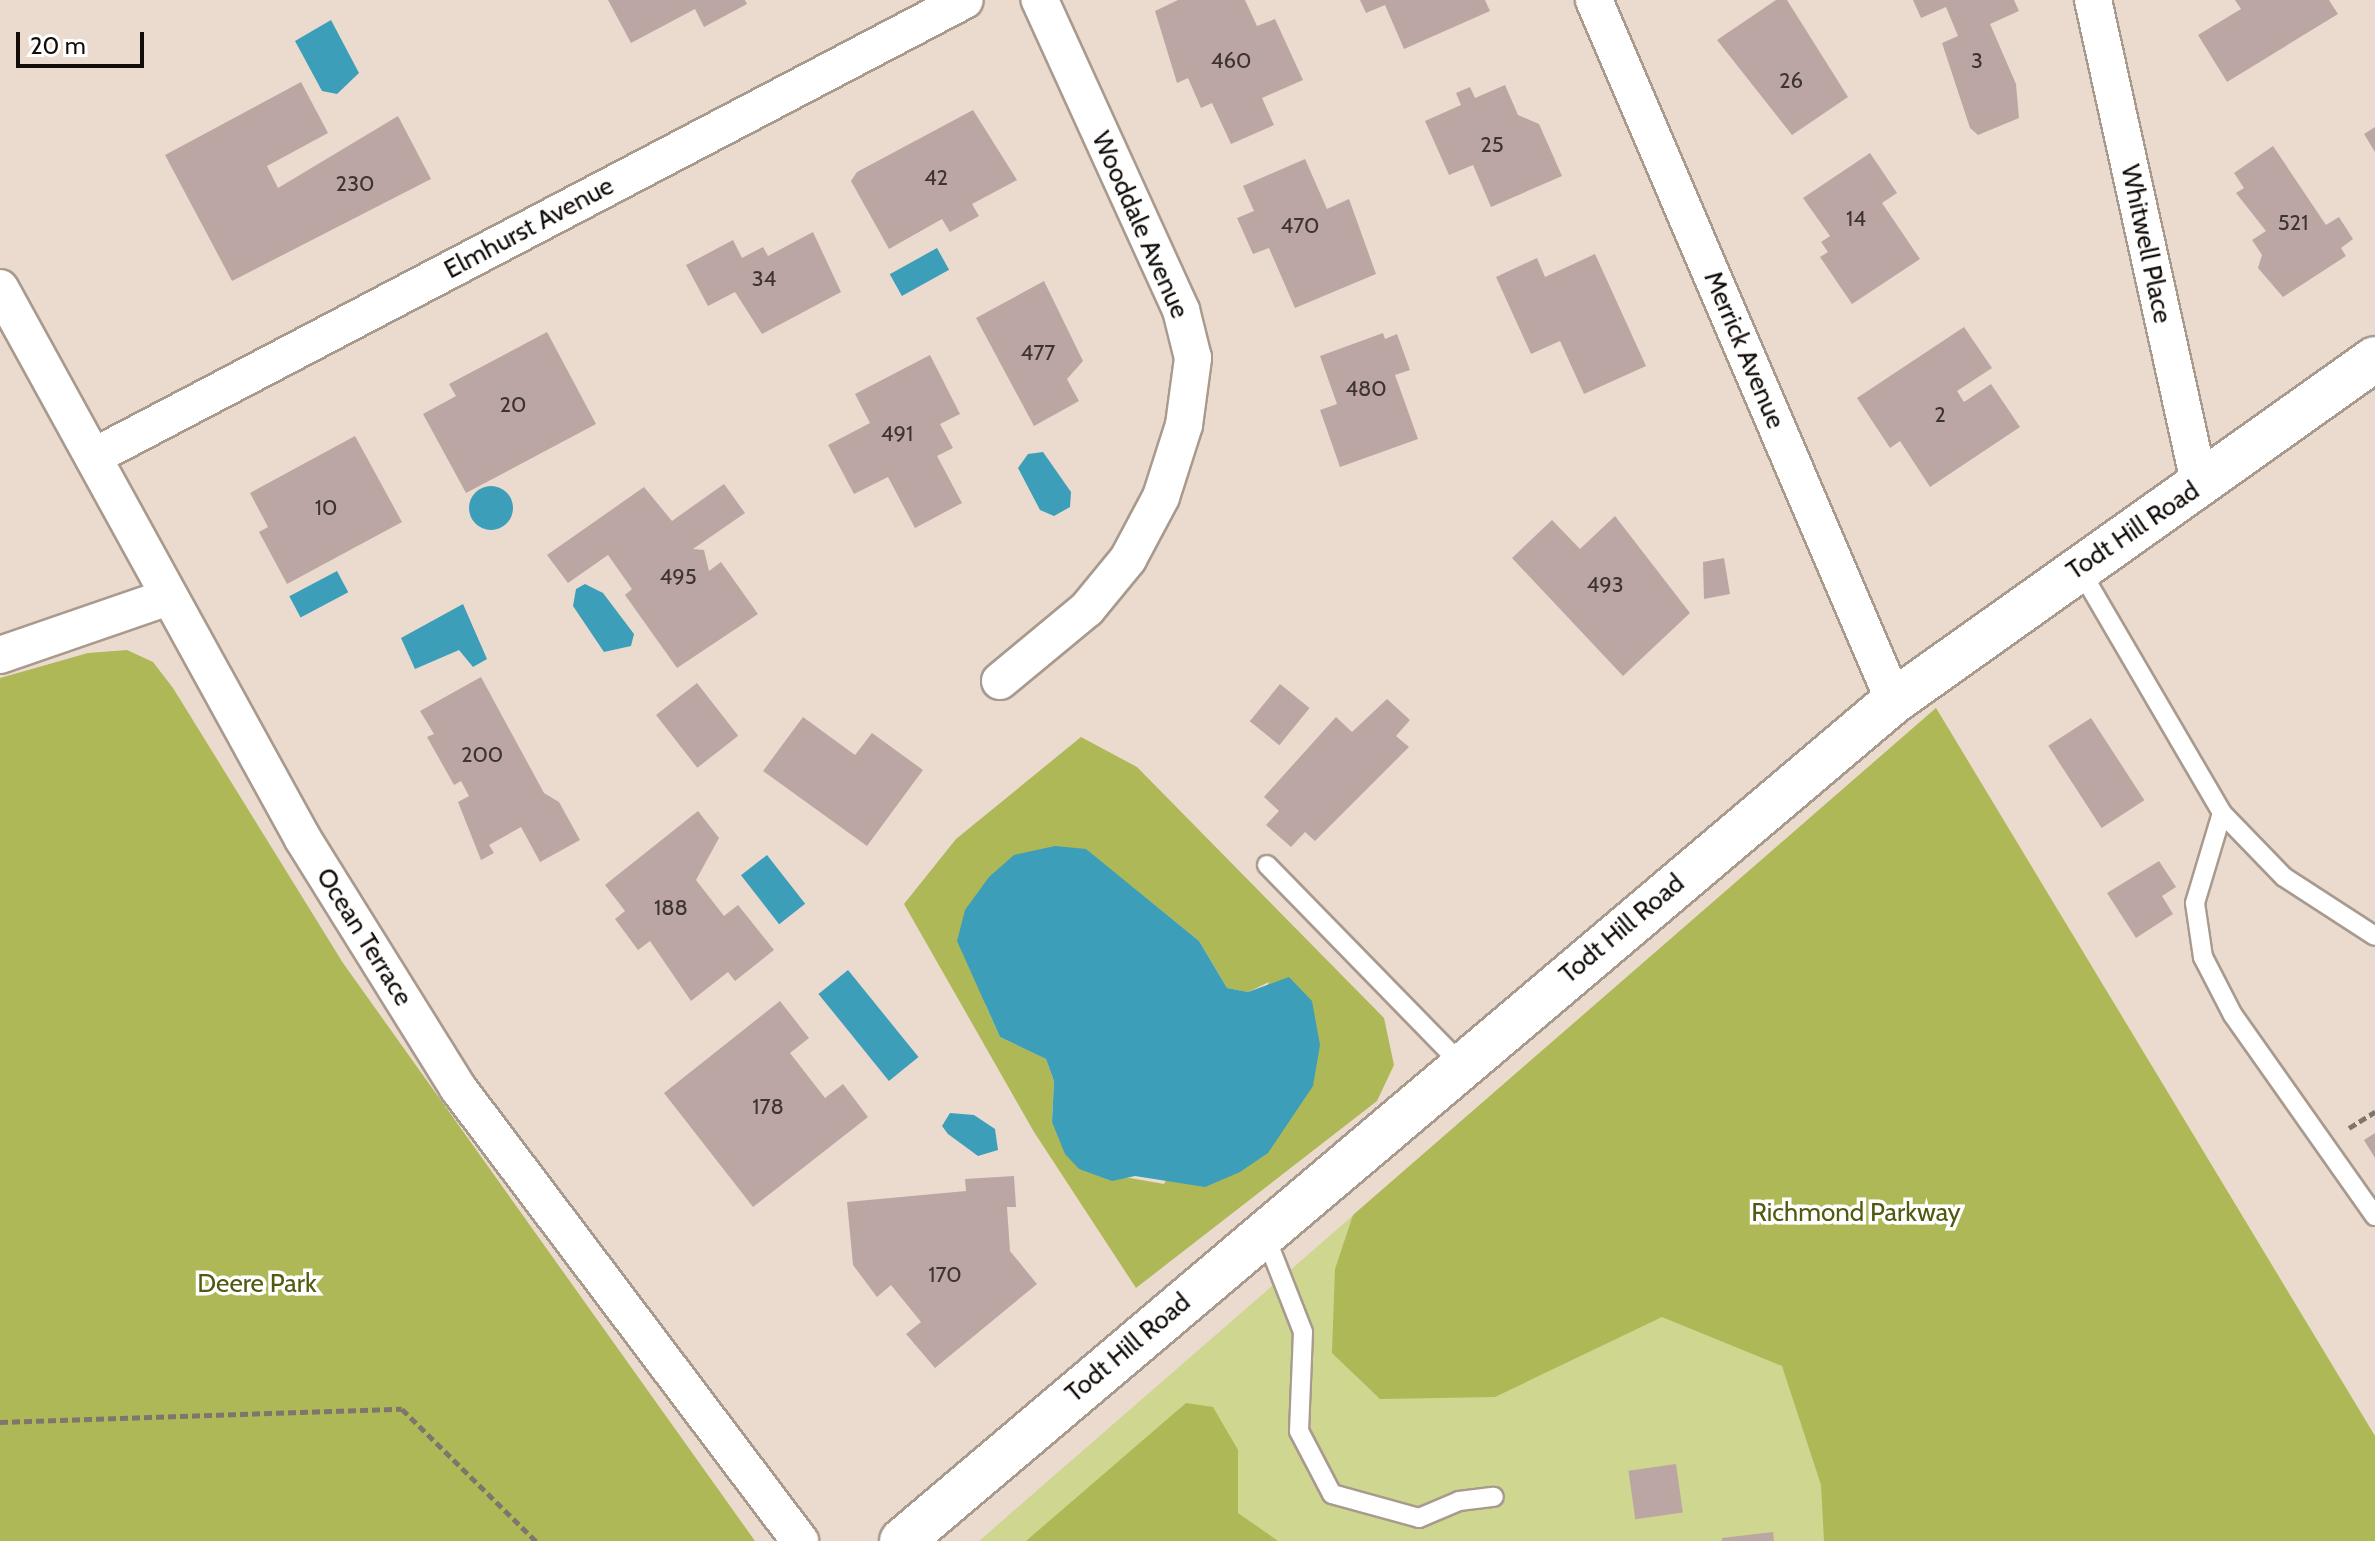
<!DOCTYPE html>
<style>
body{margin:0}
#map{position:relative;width:2375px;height:1541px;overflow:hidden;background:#ebdbcf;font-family:Cabin,sans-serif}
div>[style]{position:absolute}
.green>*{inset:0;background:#ced690}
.forest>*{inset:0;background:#aeb857}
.water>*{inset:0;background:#3c9eb9;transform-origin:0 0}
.round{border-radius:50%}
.building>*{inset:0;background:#bba6a4;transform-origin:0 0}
.path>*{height:5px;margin-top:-2.5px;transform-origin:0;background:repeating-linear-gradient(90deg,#80756d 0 8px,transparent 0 12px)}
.roads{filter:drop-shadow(2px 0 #a99a8e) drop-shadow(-2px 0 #a99a8e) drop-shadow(0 2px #a99a8e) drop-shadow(0 -2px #a99a8e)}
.service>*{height:18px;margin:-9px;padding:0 9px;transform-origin:9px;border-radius:9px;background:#fff}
.minor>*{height:36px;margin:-18px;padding:0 18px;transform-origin:18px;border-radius:18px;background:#fff}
.tertiary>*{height:44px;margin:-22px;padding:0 22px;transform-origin:22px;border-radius:22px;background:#fff}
span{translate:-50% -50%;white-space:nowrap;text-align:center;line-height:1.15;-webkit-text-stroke:7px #fff;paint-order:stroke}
.number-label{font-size:22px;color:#3d3330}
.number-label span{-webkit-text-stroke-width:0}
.street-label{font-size:26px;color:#130d09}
.park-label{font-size:26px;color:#535911}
.scale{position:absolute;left:16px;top:32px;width:128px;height:36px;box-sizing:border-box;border:4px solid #130d09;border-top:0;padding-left:10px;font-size:24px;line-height:28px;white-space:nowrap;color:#130d09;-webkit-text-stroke:6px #fff;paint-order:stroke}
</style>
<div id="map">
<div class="green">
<i style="clip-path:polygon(1936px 708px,2375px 1436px,2375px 1541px,979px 1541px)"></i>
</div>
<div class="forest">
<i style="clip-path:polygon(127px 650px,153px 662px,173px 688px,343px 963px,755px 1541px,0 1541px,0 678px,88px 653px)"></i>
<i style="clip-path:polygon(1936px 708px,2375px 1436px,2375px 1541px,1824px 1541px,1821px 1485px,1782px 1366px,1662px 1317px,1495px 1397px,1380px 1399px,1332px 1353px,1335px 1269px,1353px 1215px)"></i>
<i style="clip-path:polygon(evenodd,1081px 737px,1137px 767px,1384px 1018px,1394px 1065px,1377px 1101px,1136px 1288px,1034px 1132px,904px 904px,956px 839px,1081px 737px,1085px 849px,1199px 941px,1227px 988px,1248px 992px,1269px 982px,1164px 1184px,1079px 1169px,1052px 1122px,1054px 1081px,1046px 1059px,1000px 1037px,985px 1004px,1085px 849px)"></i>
<i style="clip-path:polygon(1186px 1403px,1213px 1407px,1238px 1450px,1238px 1513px,1278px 1541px,1026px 1541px)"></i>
</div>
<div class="water">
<i style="clip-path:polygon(331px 20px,359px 73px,337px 94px,322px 91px,295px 41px)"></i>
<i style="left:937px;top:248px;width:25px;height:54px;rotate:61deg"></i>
<i style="clip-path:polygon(1043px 452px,1071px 492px,1070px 507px,1054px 516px,1040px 510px,1018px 468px,1028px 454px)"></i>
<i class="round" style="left:469px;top:486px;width:44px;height:44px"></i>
<i style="left:337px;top:571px;width:24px;height:54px;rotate:62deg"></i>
<i style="clip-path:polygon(585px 584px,603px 593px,634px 634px,631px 646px,604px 652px,573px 606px,576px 589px)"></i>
<i style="clip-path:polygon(463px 604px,487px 659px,473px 667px,459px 650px,415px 669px,401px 638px)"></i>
<i style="clip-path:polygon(1055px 846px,1086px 849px,1199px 941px,1227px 988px,1248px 992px,1289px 977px,1312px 1001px,1320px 1045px,1313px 1086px,1268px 1153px,1240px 1172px,1205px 1187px,1135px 1176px,1112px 1181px,1079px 1169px,1065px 1154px,1052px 1122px,1054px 1081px,1046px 1059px,1000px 1037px,957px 941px,965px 910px,989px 877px,1014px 855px)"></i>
<i style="left:767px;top:855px;width:62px;height:33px;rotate:52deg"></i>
<i style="left:848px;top:970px;width:112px;height:38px;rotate:51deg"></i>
<i style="clip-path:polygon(950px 1113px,974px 1115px,995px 1129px,998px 1150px,978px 1156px,948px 1134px,942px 1126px)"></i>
</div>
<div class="building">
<i style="clip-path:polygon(608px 0,745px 0,747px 4px,704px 27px,695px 9px,631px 43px)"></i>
<i style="clip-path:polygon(1178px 0,1245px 0,1257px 26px,1275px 19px,1303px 80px,1262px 98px,1274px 125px,1231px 144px,1212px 103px,1201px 108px,1188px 78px,1177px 83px,1155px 11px)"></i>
<i style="clip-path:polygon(1360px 0,1485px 0,1490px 11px,1404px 49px,1385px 5px,1366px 13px)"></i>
<i style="clip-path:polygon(1776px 0,1787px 0,1848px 97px,1792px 135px,1717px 40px)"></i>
<i style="clip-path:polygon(1913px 0,2014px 0,2019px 11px,1990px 24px,2016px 84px,2019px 118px,1978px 135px,1970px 128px,1942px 43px,1958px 36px,1946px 7px,1921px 18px)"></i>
<i style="clip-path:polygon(2235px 0,2329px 0,2338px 14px,2227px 82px,2198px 35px,2241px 9px)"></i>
<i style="clip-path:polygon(301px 82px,328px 133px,267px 166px,278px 188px,398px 116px,431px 179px,232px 281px,165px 155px)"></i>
<i style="clip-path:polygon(1505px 85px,1518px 115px,1539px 124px,1562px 176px,1491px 207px,1473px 165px,1449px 175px,1425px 121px,1461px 105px,1456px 93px,1470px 87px,1475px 98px)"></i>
<i style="clip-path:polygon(973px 110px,1017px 180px,972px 204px,979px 216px,950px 232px,942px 219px,889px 249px,851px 181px,857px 172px)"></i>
<i style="clip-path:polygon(2375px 127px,2375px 152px,2364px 134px)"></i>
<i style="clip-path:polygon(2273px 146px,2326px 225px,2339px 217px,2353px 239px,2341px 248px,2346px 256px,2283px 297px,2258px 268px,2262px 255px,2252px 240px,2266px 231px,2236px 193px,2244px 188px,2234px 173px)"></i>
<i style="clip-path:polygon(1870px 153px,1897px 193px,1882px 203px,1920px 259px,1852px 304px,1820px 257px,1828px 252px,1821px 242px,1830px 236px,1803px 198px)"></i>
<i style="clip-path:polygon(1305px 159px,1327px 209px,1349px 199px,1376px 274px,1295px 308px,1269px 248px,1253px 254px,1237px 218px,1254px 211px,1243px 186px)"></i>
<i style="clip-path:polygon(813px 232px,841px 292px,762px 334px,735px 292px,708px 306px,686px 265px,733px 240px,742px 258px,763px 247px,768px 256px)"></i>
<i style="clip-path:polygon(1595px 254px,1646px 366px,1584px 394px,1560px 341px,1531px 354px,1496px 277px,1537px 258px,1545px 277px)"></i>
<i style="clip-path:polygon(1044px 281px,1083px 361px,1067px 379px,1079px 401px,1034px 426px,976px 318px)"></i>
<i style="clip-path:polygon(1964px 327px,1992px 368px,1957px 391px,1964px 402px,1991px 384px,2020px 427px,1930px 487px,1900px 441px,1890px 448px,1857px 398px)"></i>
<i style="clip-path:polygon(547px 332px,596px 424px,466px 493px,423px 414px,456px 396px,449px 384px)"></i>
<i style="clip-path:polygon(1383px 333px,1385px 339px,1397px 334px,1410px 370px,1395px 375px,1418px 439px,1340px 467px,1320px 410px,1337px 404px,1320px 356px)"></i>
<i style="clip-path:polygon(930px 355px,960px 414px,940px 424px,953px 448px,937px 456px,962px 503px,915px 528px,888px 477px,854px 494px,828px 445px,870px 423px,855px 394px)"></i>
<i style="clip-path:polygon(355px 436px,402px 522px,287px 584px,259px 532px,268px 527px,250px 493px)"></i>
<i style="clip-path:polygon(724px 484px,745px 513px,693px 549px,704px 550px,709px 571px,721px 562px,758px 614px,677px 668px,625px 595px,632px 589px,608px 555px,568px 583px,547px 555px,644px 487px,672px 521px)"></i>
<i style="clip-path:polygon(1615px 516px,1690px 613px,1623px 676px,1512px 558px,1552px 520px,1580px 549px)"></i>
<i style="clip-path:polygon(1724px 558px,1730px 594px,1704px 599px,1703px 562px)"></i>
<i style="clip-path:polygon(481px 677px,544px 793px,559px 802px,580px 840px,540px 862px,521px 827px,489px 845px,494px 853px,481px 860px,458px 802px,469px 796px,461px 781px,454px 785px,427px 737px,434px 734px,420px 711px)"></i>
<i style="left:697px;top:683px;width:67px;height:52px;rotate:52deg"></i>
<i style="left:1280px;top:684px;width:38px;height:48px;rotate:39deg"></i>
<i style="clip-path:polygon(1387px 699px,1410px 720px,1396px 736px,1409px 747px,1315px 841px,1305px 832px,1291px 847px,1266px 825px,1279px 811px,1264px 797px,1336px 717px,1352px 732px)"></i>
<i style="clip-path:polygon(803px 717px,855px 755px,872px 733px,923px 770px,867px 846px,763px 771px)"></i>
<i style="left:2091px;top:718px;width:98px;height:51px;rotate:57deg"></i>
<i style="clip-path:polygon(698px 811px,719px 838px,696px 880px,724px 916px,738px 905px,774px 950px,735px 981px,728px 972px,691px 1001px,650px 941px,638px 950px,615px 919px,625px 911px,605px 885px)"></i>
<i style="clip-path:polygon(2159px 861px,2176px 887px,2162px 896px,2173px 914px,2136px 938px,2107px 893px)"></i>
<i style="clip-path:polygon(780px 1001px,809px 1038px,790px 1053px,825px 1098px,843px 1084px,868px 1117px,753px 1207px,664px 1093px)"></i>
<i style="clip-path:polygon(2375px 1133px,2375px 1158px,2364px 1140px)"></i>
<i style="clip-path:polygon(1014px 1176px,1016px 1207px,1007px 1207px,1010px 1251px,1037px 1284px,935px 1368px,906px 1334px,921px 1322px,891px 1285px,877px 1297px,853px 1265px,847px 1202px,966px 1191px,965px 1179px)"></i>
<i style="left:1676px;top:1464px;width:49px;height:48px;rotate:82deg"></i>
<i style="clip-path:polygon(1773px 1532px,1774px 1541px,1722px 1541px,1722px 1538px)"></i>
</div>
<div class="path">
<i style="left:2349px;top:1128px;width:31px;rotate:-32deg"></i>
<i style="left:0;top:1422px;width:402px;rotate:-1.9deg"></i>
<i style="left:402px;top:1409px;width:188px;rotate:44.6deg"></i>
</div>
<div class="roads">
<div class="service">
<i style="left:2079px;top:568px;width:284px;rotate:59.7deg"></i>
<i style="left:2222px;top:813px;width:89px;rotate:45.9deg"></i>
<i style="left:2284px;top:877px;width:108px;rotate:33deg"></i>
<i style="left:2222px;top:813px;width:94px;rotate:106.7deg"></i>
<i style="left:2195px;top:903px;width:55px;rotate:81.6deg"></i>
<i style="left:2203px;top:957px;width:65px;rotate:62.7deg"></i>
<i style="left:2233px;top:1015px;width:246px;rotate:54.8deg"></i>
<i style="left:1267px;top:865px;width:278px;rotate:45.7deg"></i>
<i style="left:1265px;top:1235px;width:104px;rotate:68.6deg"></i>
<i style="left:1303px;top:1332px;width:99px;rotate:92.3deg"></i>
<i style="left:1299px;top:1431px;width:71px;rotate:62.4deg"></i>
<i style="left:1332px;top:1494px;width:90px;rotate:15.4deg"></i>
<i style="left:1419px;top:1518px;width:43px;rotate:-23deg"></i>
<i style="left:1459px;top:1501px;width:35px;rotate:-7deg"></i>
</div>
<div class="minor">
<i style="left:1594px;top:0;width:762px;rotate:66.83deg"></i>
<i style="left:2093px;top:0;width:499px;rotate:77.6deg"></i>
<i style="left:0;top:288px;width:629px;rotate:61.19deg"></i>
<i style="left:303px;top:839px;width:293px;rotate:58.1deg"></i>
<i style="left:458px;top:1088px;width:568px;rotate:52.95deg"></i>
<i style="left:93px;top:457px;width:984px;rotate:-27.66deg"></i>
<i style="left:0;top:655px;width:178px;rotate:-19deg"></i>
<i style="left:1000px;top:681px;width:113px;rotate:-39.6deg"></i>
<i style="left:1087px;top:609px;width:65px;rotate:-50.6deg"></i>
<i style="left:1128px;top:559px;width:70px;rotate:-62deg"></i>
<i style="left:1161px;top:497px;width:76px;rotate:-72.3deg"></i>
<i style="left:1184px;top:425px;width:68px;rotate:-82.3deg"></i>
<i style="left:1193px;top:358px;width:49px;rotate:-104deg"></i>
<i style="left:1181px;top:310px;width:341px;rotate:-114.5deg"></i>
</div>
<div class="tertiary">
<i style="left:902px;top:1541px;width:1300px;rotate:-40.26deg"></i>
<i style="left:1894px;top:701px;width:590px;rotate:-35.41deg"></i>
</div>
</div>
<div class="number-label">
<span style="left:1231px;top:61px">460</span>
<span style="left:1977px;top:61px">3</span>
<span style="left:1791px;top:81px">26</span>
<span style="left:1492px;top:145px">25</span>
<span style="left:936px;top:178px">42</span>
<span style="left:355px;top:184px">230</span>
<span style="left:1856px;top:219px">14</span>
<span style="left:2293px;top:223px">521</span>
<span style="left:1300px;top:226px">470</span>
<span style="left:764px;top:279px">34</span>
<span style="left:1038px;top:353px">477</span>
<span style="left:1366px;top:389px">480</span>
<span style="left:513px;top:405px">20</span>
<span style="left:1940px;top:415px">2</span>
<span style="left:897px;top:434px">491</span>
<span style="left:326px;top:508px">10</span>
<span style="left:678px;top:577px">495</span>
<span style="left:1605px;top:585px">493</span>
<span style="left:482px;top:755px">200</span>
<span style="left:671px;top:908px">188</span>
<span style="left:768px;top:1107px">178</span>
<span style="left:945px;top:1275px">170</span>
</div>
<div class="street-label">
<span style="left:1140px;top:225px;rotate:66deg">Wooddale Avenue</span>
<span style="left:529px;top:228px;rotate:-28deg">Elmhurst Avenue</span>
<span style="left:2146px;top:244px;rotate:78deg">Whitwell Place</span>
<span style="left:1744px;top:350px;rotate:67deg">Merrick Avenue</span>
<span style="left:2133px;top:531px;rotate:-34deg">Todt Hill Road</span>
<span style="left:1622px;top:929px;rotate:-40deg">Todt Hill Road</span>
<span style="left:364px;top:937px;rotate:58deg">Ocean Terrace</span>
<span style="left:1128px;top:1348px;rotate:-40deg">Todt Hill Road</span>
</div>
<div class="park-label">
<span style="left:1856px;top:1213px">Richmond Parkway</span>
<span style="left:257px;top:1284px">Deere Park</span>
</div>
<div class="scale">20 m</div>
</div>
